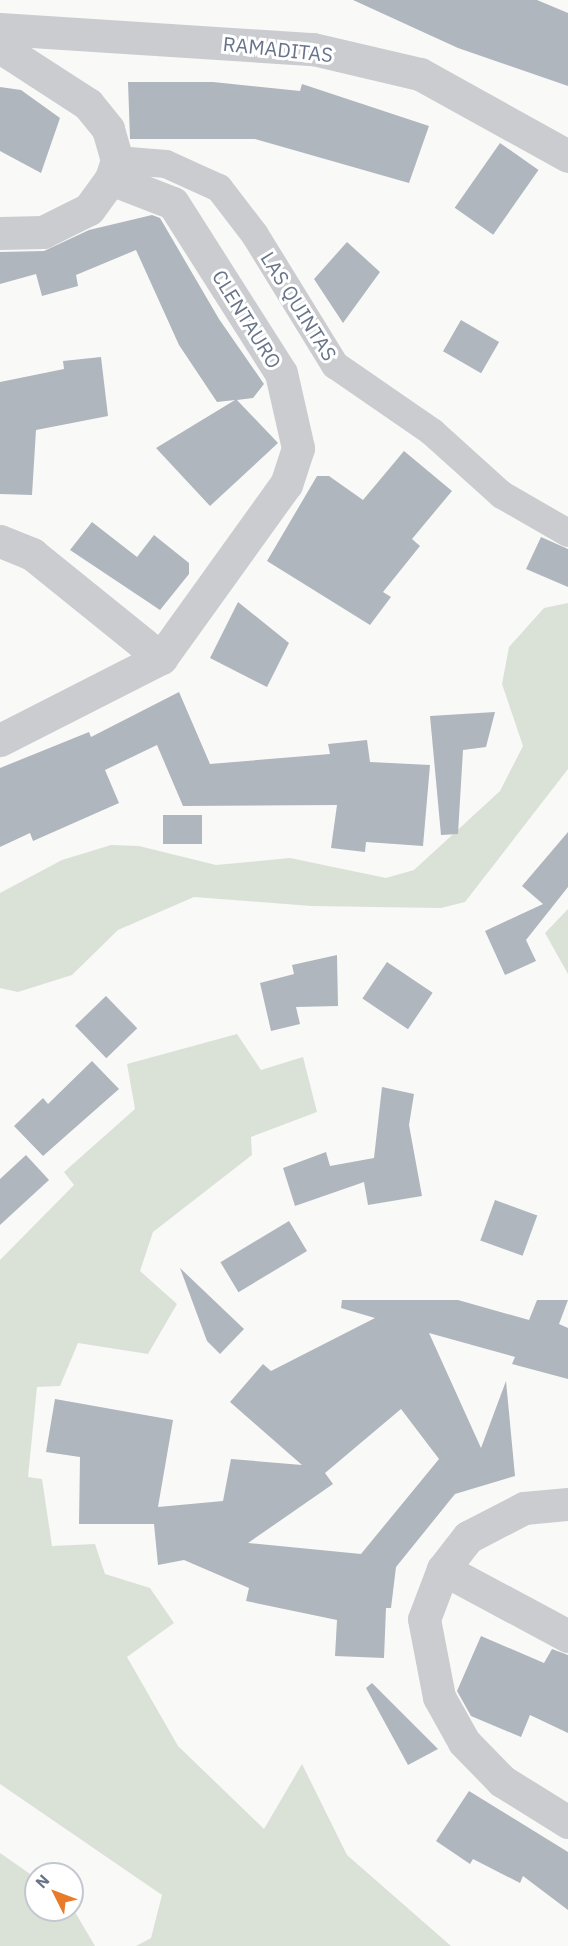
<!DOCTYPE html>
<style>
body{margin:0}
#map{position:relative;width:568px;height:1946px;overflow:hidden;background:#f9f9f7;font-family:"IBM Plex Sans",sans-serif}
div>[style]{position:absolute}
.green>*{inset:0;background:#dae2d8}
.building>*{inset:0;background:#b0b6be;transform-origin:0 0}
.pedestrian>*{height:28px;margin:-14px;padding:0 14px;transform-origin:14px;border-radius:14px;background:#caccd0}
.minor>*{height:33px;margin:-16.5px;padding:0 16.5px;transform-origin:16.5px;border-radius:16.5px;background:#caccd0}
.tertiary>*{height:33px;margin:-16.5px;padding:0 16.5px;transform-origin:16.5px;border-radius:16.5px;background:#caccd0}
span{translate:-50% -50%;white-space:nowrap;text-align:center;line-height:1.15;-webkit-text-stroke:6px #fff;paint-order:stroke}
.street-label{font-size:20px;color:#687489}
.north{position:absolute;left:24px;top:1862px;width:60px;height:60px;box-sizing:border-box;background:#fff;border:2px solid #c3c7d0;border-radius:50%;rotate:312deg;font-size:16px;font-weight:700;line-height:24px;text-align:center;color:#687489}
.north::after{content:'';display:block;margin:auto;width:21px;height:27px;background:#e87b29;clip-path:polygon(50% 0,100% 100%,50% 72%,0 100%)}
</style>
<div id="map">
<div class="green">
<i style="clip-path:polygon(568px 603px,568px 769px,465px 902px,441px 908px,311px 906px,194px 897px,118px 930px,72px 975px,18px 992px,0 988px,0 893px,62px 860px,111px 845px,139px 846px,216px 865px,290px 858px,386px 878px,414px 870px,500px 791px,523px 746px,502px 684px,509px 647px,544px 608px)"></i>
<i style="clip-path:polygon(568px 909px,568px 974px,545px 933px)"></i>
<i style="clip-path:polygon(237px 1034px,261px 1070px,303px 1057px,317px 1112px,251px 1137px,252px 1155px,153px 1232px,140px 1271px,177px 1304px,148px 1354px,78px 1343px,60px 1386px,37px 1387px,28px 1477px,42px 1479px,52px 1546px,95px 1544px,105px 1574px,150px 1588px,174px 1623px,127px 1657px,178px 1746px,264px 1829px,302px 1764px,347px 1855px,451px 1946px,136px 1946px,151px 1938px,162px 1895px,0 1784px,0 1260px,74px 1185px,64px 1172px,135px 1109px,127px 1064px)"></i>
<i style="clip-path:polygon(0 1853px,36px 1878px,36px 1910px,72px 1907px,95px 1946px,0 1946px)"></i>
</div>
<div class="building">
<i style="clip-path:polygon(353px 0,537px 0,568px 13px,568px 86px,458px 48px)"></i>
<i style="clip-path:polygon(128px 82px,213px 82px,300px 91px,302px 84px,429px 126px,409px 183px,255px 139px,130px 139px)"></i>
<i style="clip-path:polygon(0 87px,21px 90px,60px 118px,41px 173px,0 151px)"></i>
<i style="left:500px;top:143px;width:47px;height:79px;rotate:35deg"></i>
<i style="clip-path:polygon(152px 215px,160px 218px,219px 319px,264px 384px,253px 398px,237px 400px,278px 443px,210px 506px,156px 448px,235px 400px,217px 402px,179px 345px,136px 250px,76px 275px,78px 286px,42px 296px,36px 274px,0 284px,0 252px,44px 251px,89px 230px)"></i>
<i style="clip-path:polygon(347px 242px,380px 272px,343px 323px,314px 279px)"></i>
<i style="left:461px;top:320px;width:44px;height:36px;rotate:30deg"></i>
<i style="clip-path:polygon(101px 357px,108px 416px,36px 430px,32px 495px,0 494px,0 382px,64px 369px,63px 361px)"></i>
<i style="clip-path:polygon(404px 451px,452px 491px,412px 539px,420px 546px,383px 592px,391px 597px,370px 625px,267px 561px,317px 476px,329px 476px,363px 500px)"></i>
<i style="clip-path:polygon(92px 522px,137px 557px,154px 535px,189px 563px,189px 574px,160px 610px,70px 550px)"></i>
<i style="clip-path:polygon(541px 537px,568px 549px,568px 587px,526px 569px)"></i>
<i style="clip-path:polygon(238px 602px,289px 643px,267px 687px,210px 658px)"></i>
<i style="clip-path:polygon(179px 692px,210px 764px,330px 754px,328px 744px,367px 740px,370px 762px,430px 765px,423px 846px,366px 842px,365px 852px,331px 848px,337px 805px,183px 806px,157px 745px,105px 770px,119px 803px,33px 841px,30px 833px,0 847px,0 768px,89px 732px,91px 737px)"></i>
<i style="clip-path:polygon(495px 712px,486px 747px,463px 750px,458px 834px,441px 835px,430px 716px)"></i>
<i style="left:202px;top:815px;width:29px;height:39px;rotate:90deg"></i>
<i style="clip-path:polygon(568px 832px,568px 887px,526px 940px,536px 961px,505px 975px,485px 931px,543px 904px,522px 886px)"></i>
<i style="clip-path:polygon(337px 955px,338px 1006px,296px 1007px,300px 1024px,271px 1031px,260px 983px,294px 974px,292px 965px)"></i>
<i style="left:387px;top:962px;width:55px;height:44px;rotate:34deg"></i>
<i style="left:106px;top:996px;width:45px;height:43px;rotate:46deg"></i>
<i style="clip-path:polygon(92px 1061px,119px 1089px,43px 1156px,14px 1126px,43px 1098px,48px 1104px)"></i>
<i style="clip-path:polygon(382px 1087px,414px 1094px,409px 1125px,422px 1196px,368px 1205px,364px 1182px,295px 1206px,283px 1168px,326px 1152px,330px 1166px,374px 1158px)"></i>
<i style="clip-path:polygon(26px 1155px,49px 1180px,0 1225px,0 1179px)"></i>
<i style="left:495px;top:1200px;width:45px;height:43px;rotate:20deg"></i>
<i style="left:289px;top:1221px;width:35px;height:80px;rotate:59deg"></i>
<i style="clip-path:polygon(180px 1268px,244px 1329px,220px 1354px,207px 1341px)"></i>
<i style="clip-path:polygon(evenodd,342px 1300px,458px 1300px,529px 1320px,537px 1300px,568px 1300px,559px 1324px,568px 1328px,568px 1379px,512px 1364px,515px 1357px,429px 1333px,481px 1448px,506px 1381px,515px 1476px,455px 1494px,396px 1567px,391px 1608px,386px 1608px,384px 1658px,335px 1656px,337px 1620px,246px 1601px,249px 1588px,184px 1560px,158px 1565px,154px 1524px,79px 1524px,80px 1457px,46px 1452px,55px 1399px,173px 1420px,158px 1507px,223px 1501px,231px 1459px,302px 1465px,230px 1402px,263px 1364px,271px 1371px,375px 1318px,341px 1308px,342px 1300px,401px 1409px,439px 1459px,361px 1554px,248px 1543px,333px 1484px,325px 1473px,401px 1409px)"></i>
<i style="clip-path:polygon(481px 1636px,544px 1663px,552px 1649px,568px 1655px,568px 1733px,530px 1715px,521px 1737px,471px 1716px,457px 1691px)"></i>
<i style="clip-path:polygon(372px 1683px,438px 1749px,408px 1765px,366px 1688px)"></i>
<i style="clip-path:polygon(469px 1791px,568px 1852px,568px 1910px,523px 1876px,520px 1883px,473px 1859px,470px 1864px,436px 1841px)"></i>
</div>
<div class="pedestrian">
<i style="left:117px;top:160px;width:49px;rotate:4.7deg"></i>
<i style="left:166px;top:164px;width:58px;rotate:24.4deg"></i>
<i style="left:219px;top:188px;width:59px;rotate:52.5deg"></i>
<i style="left:255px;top:235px;width:153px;rotate:58.4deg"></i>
<i style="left:335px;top:365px;width:118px;rotate:34.6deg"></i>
<i style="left:432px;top:432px;width:94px;rotate:42deg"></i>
<i style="left:502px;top:495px;width:76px;rotate:29.9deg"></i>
</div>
<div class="minor">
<i style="left:0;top:47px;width:105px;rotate:32.9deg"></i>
<i style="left:88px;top:104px;width:32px;rotate:51deg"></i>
<i style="left:108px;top:129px;width:32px;rotate:74deg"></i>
<i style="left:117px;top:160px;width:20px;rotate:108deg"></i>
<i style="left:111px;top:179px;width:66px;rotate:21.2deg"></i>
<i style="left:173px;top:203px;width:201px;rotate:57.6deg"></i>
<i style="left:281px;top:373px;width:77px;rotate:77.2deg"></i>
<i style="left:298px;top:448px;width:38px;rotate:108deg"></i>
<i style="left:286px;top:484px;width:214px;rotate:125.7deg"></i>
<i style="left:161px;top:658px;width:181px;rotate:153deg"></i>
<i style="left:0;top:233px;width:43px;rotate:-1.3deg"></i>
<i style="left:43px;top:232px;width:51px;rotate:-26.6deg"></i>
<i style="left:89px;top:209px;width:37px;rotate:-54deg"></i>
<i style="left:0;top:541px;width:35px;rotate:22deg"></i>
<i style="left:32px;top:554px;width:166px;rotate:38.9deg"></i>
<i style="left:568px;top:1504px;width:44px;rotate:174.8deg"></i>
<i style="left:524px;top:1508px;width:63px;rotate:152.6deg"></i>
<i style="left:468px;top:1537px;width:41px;rotate:128deg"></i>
<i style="left:443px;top:1569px;width:53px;rotate:110.8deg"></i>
<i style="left:424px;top:1619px;width:79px;rotate:79.1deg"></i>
<i style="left:439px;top:1697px;width:51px;rotate:60.9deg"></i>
<i style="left:464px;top:1742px;width:54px;rotate:45.7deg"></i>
<i style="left:502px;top:1781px;width:78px;rotate:31.8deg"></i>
<i style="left:443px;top:1569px;width:142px;rotate:28.2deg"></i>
</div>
<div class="tertiary">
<i style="left:0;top:29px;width:314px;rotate:3.7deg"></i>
<i style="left:313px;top:49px;width:110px;rotate:13.2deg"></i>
<i style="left:420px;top:74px;width:169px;rotate:29deg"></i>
</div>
<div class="street-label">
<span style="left:278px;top:49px;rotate:6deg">RAMADITAS</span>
<span style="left:299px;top:306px;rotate:58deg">LAS QUINTAS</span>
<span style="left:247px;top:319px;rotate:58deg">CLENTAURO</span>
</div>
<div class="north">N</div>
</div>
